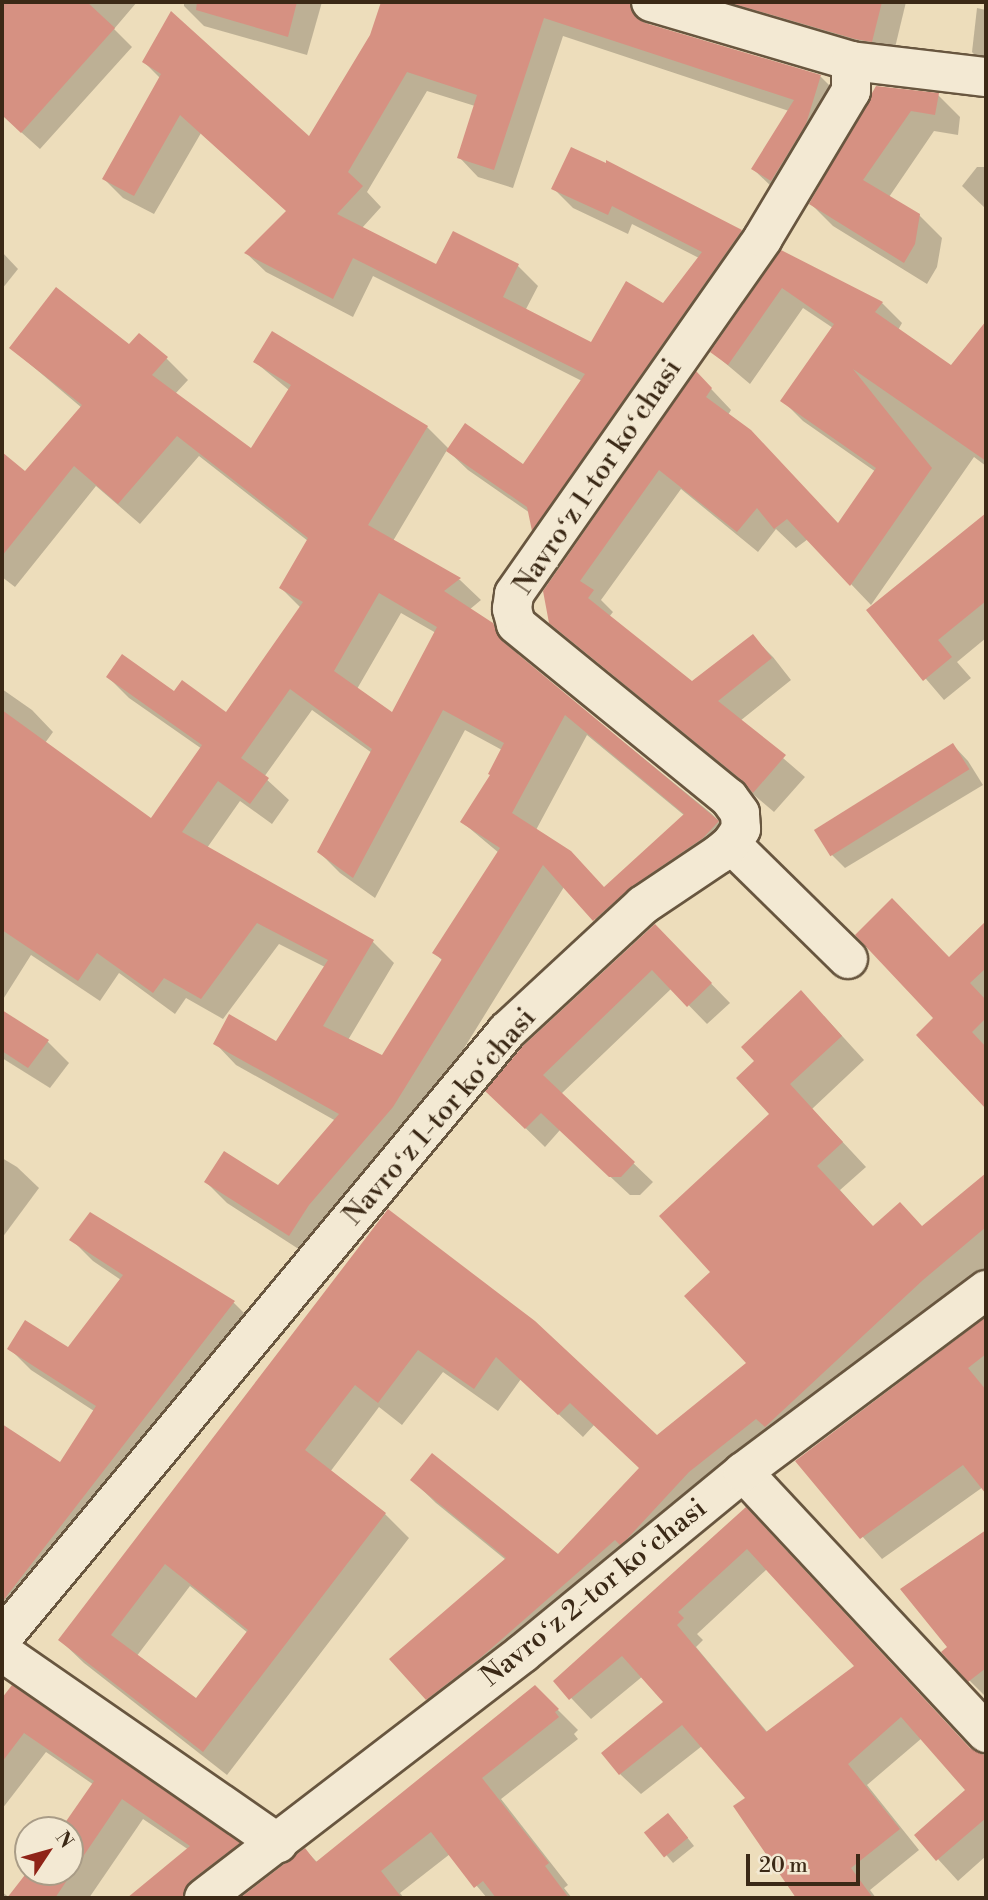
<!DOCTYPE html>
<meta charset="utf-8">
<style>
body{margin:0}
#map{position:relative;width:988px;height:1900px;overflow:hidden;background:#edddbb;font-family:"Libre Bodoni",serif}
div>[style]{position:absolute}
.shadow>*{inset:0;background:#0003}
.building>*{inset:0;background:#d69182;transform-origin:0 0}
.roads{filter:drop-shadow(2px 0 #68563f) drop-shadow(-2px 0 #68563f) drop-shadow(0 2px #68563f) drop-shadow(0 -2px #68563f)}
.minor>*{height:38px;margin:-19px;padding:0 19px;transform-origin:19px;border-radius:19px;background:#f3e9d3}
span{translate:-50% -50%;white-space:nowrap;text-align:center;line-height:1.15;-webkit-text-stroke:7px #f3e9d3;paint-order:stroke}
.street-label{font-size:28px;color:#3b2916}
.frame{position:absolute;inset:0;border:4px solid #3b2916;pointer-events:none}
.north{position:absolute;left:14px;top:1816px;width:70px;height:70px;box-sizing:border-box;background:#f3e9d3;border:2px solid #a99c87;border-radius:50%;rotate:54deg;font-size:19px;font-weight:700;line-height:28px;text-align:center;color:#3b2916}
.north::after{content:'';display:block;margin:auto;width:24px;height:32px;background:#8f2418;clip-path:polygon(50% 0,100% 100%,50% 72%,0 100%)}
.scale{position:absolute;left:746px;top:1854px;width:114px;height:32px;box-sizing:border-box;border:4px solid #3b2916;border-top:0;padding-left:9px;font-size:21px;line-height:24px;white-space:nowrap;color:#3b2916;-webkit-text-stroke:5px #f3e9d3;paint-order:stroke}
</style>
<div id="map">
<div class="shadow">
<i style="clip-path:polygon(2px 2px,137px 2px,114px 29px,132px 47px,40px 149px,2px 115px)"></i>
<i style="clip-path:polygon(184px 2px,322px 2px,307px 55px,204px 26px,184px 6px)"></i>
<i style="clip-path:polygon(evenodd,383px 2px,662px 2px,649px 15px,649px 26px,821px 77px,840px 96px,773px 188px,753px 169px,789px 111px,563px 36px,513px 188px,478px 177px,459px 157px,475px 106px,427px 91px,367px 192px,381px 207px,362px 228px,437px 266px,454px 233px,518px 266px,538px 286px,525px 311px,592px 344px,664px 305px,699px 258px,632px 224px,628px 234px,573px 208px,554px 189px,741px 231px,761px 250px,552px 549px,533px 530px,530px 513px,468px 470px,447px 450px,393px 541px,460px 580px,481px 600px,469px 610px,492px 625px,514px 647px,520px 658px,712px 814px,734px 837px,616px 941px,564px 887px,414px 1129px,311px 1257px,227px 1203px,206px 1182px,279px 1188px,336px 1121px,236px 1065px,215px 1043px,277px 1043px,325px 967px,279px 944px,223px 1019px,186px 998px,175px 1014px,119px 973px,100px 1001px,31px 955px,2px 1001px,2px 789px,7px 782px,2px 778px,2px 689px,32px 710px,53px 732px,45px 743px,152px 820px,202px 749px,129px 698px,108px 677px,175px 693px,226px 714px,301px 608px,281px 588px,308px 541px,199px 456px,140px 524px,96px 486px,15px 587px,2px 577px,2px 510px,7px 503px,2px 499px,2px 454px,25px 473px,82px 408px,11px 348px,129px 346px,166px 358px,188px 380px,175px 394px,252px 450px,289px 390px,255px 362px,427px 427px,449px 449px,523px 466px,582px 381px,373px 276px,353px 317px,266px 272px,246px 253px,288px 212px,201px 133px,154px 214px,123px 198px,104px 179px,161px 79px,144px 62px,309px 139px,372px 35px,383px 2px,401px 613px,436px 633px,393px 714px,357px 689px,401px 613px,383px 2px,312px 710px,372px 753px,319px 852px,340px 873px,375px 898px,465px 730px,502px 750px,492px 776px,462px 822px,499px 853px,434px 953px,443px 961px,383px 1058px,348px 1040px,394px 963px,373px 942px,207px 848px,240px 801px,272px 824px,289px 800px,264px 777px,312px 710px,383px 2px,587px 735px,685px 816px,605px 889px,536px 830px,587px 735px)"></i>
<i style="clip-path:polygon(684px 2px,906px 2px,892px 60px)"></i>
<i style="clip-path:polygon(977px 8px,986px 10px,986px 67px,972px 52px)"></i>
<i style="clip-path:polygon(877px 88px,938px 95px,960px 117px,958px 135px,934px 131px,889px 197px,919px 215px,942px 238px,937px 267px,927px 284px,833px 226px,811px 204px)"></i>
<i style="clip-path:polygon(977px 167px,986px 167px,986px 209px,962px 186px)"></i>
<i style="clip-path:polygon(2px 252px,18px 269px,2px 289px)"></i>
<i style="clip-path:polygon(782px 252px,882px 303px,902px 323px,898px 330px,951px 368px,986px 324px,986px 466px,974px 457px,871px 605px,808px 539px,796px 548px,776px 529px,758px 552px,681px 489px,601px 600px,613px 612px,609px 617px,692px 684px,753px 637px,773px 657px,791px 680px,740px 721px,805px 777px,774px 812px,551px 622px,697px 374px,731px 410px,728px 415px,839px 525px,876px 472px,803px 421px,783px 401px,833px 328px,803px 308px,750px 384px,712px 352px)"></i>
<i style="clip-path:polygon(986px 515px,986px 638px,957px 662px,971px 678px,944px 700px,868px 611px)"></i>
<i style="clip-path:polygon(953px 745px,968px 761px,983px 785px,845px 868px,830px 853px)"></i>
<i style="clip-path:polygon(986px 925px,986px 1106px,918px 1035px,935px 1019px,949px 959px)"></i>
<i style="clip-path:polygon(655px 926px,730px 1003px,707px 1024px,672px 988px,561px 1094px,653px 1182px,640px 1195px,630px 1195px,560px 1130px,545px 1147px,507px 1110px)"></i>
<i style="clip-path:polygon(2px 1012px,48px 1042px,69px 1063px,50px 1088px,2px 1058px)"></i>
<i style="clip-path:polygon(evenodd,824px 1016px,864px 1060px,812px 1109px,866px 1167px,840px 1190px,874px 1228px,923px 1227px,986px 1175px,986px 1270px,451px 1723px,427px 1699px,506px 1560px,436px 1503px,412px 1480px,558px 1556px,641px 1468px,594px 1425px,583px 1437px,521px 1379px,498px 1411px,443px 1372px,402px 1425px,379px 1407px,330px 1472px,385px 1514px,409px 1538px,227px 1775px,84px 1663px,60px 1640px,388px 1211px,657px 1437px,749px 1363px,713px 1272px,771px 1114px,824px 1016px,190px 1586px,248px 1633px,197px 1701px,136px 1657px,190px 1586px)"></i>
<i style="clip-path:polygon(2px 1158px,17px 1167px,39px 1188px,2px 1238px)"></i>
<i style="clip-path:polygon(72px 1240px,234px 1303px,255px 1324px,2px 1627px,2px 1516px,10px 1505px,2px 1500px,2px 1426px,60px 1464px,94px 1411px,31px 1370px,9px 1348px,68px 1349px,121px 1280px,93px 1261px)"></i>
<i style="clip-path:polygon(986px 1319px,986px 1491px,983px 1487px,882px 1559px,797px 1461px)"></i>
<i style="clip-path:polygon(evenodd,746px 1510px,971px 1750px,986px 1758px,986px 1856px,958px 1881px,916px 1835px,967px 1790px,922px 1738px,867px 1785px,919px 1850px,870px 1890px,876px 1898px,798px 1898px,736px 1807px,747px 1798px,702px 1746px,641px 1794px,620px 1774px,665px 1702px,643px 1676px,591px 1719px,555px 1681px,746px 1510px,767px 1569px,856px 1666px,768px 1733px,696px 1647px,703px 1640px,697px 1634px,767px 1569px)"></i>
<i style="clip-path:polygon(986px 1532px,986px 1697px,969px 1680px,949px 1647px,902px 1589px)"></i>
<i style="clip-path:polygon(535px 1687px,578px 1730px,574px 1734px,578px 1739px,501px 1799px,568px 1885px,564px 1888px,572px 1898px,487px 1898px,450px 1854px,400px 1893px,404px 1898px,242px 1898px,305px 1850px,318px 1863px)"></i>
<i style="clip-path:polygon(12px 1688px,239px 1844px,259px 1865px,218px 1898px,129px 1898px,189px 1850px,143px 1819px,89px 1898px,2px 1898px,2px 1892px,10px 1898px,31px 1872px,70px 1872px,70px 1830px,63px 1830px,94px 1785px,46px 1752px,2px 1809px,2px 1701px)"></i>
<i style="clip-path:polygon(675px 1822px,694px 1846px,673px 1863px,647px 1832px)"></i>
</div>
<div class="building">
<i style="clip-path:polygon(2px 2px,87px 2px,115px 28px,21px 133px,2px 115px)"></i>
<i style="clip-path:polygon(197px 2px,297px 2px,288px 37px,196px 10px)"></i>
<i style="clip-path:polygon(381px 2px,630px 2px,635px 17px,645px 23px,821px 75px,806px 124px,771px 181px,751px 169px,794px 100px,544px 18px,494px 170px,457px 158px,477px 95px,407px 72px,348px 172px,363px 186px,337px 214px,436px 264px,453px 231px,519px 264px,503px 297px,591px 342px,626px 281px,663px 303px,702px 252px,612px 206px,608px 215px,551px 189px,571px 147px,606px 163px,606px 160px,742px 230px,532px 531px,527px 507px,446px 451px,465px 423px,523px 464px,585px 374px,353px 258px,333px 299px,244px 253px,286px 211px,180px 115px,134px 196px,102px 179px,161px 74px,142px 62px,171px 11px,309px 136px,370px 35px)"></i>
<i style="clip-path:polygon(727px 2px,882px 2px,872px 42px,855px 39px)"></i>
<i style="clip-path:polygon(876px 86px,939px 93px,935px 115px,911px 111px,863px 180px,920px 214px,915px 244px,904px 263px,809px 204px)"></i>
<i style="clip-path:polygon(781px 250px,883px 302px,875px 312px,951px 365px,986px 321px,986px 461px,853px 369px,932px 468px,850px 586px,787px 519px,774px 529px,757px 508px,737px 532px,659px 470px,580px 581px,594px 590px,588px 598px,692px 681px,753px 634px,772px 658px,718px 701px,786px 755px,753px 793px,743px 781px,549px 623px,543px 591px,696px 371px,712px 388px,706px 397px,751px 430px,838px 523px,876px 468px,780px 401px,834px 324px,782px 288px,728px 365px,710px 352px)"></i>
<i style="clip-path:polygon(evenodd,56px 287px,129px 344px,139px 333px,168px 357px,152px 375px,251px 448px,291px 385px,253px 362px,272px 331px,428px 426px,368px 525px,461px 578px,444px 591px,493px 623px,502px 641px,719px 821px,703px 838px,631px 887px,593px 921px,543px 865px,393px 1107px,309px 1205px,289px 1236px,204px 1182px,224px 1151px,278px 1185px,339px 1114px,213px 1044px,229px 1014px,276px 1041px,328px 960px,257px 923px,201px 999px,164px 978px,153px 993px,97px 953px,78px 981px,2px 930px,2px 710px,151px 818px,202px 745px,106px 677px,122px 654px,174px 691px,182px 680px,226px 712px,303px 602px,279px 588px,308px 538px,177px 436px,118px 504px,74px 466px,2px 556px,2px 452px,25px 471px,82px 405px,9px 348px,56px 287px,379px 593px,437px 627px,392px 712px,334px 671px,379px 593px,56px 287px,290px 689px,372px 749px,317px 852px,353px 878px,443px 710px,504px 743px,488px 774px,490px 775px,460px 822px,500px 848px,432px 953px,442px 959px,382px 1055px,323px 1026px,374px 940px,182px 832px,218px 781px,250px 804px,269px 778px,241px 758px,290px 689px,56px 287px,565px 715px,684px 814px,604px 887px,571px 851px,512px 813px,565px 715px)"></i>
<i style="clip-path:polygon(986px 513px,986px 601px,938px 640px,952px 657px,923px 681px,866px 610px)"></i>
<i style="left:953px;top:743px;width:31px;height:164px;rotate:58deg"></i>
<i style="clip-path:polygon(892px 898px,949px 957px,986px 921px,986px 968px,970px 983px,986px 1000px,986px 1018px,972px 1032px,986px 1047px,986px 1109px,916px 1035px,933px 1018px,855px 935px)"></i>
<i style="clip-path:polygon(655px 924px,712px 983px,687px 1007px,652px 970px,543px 1075px,635px 1162px,621px 1177px,609px 1177px,541px 1113px,525px 1129px,485px 1091px,523px 1046px)"></i>
<i style="clip-path:polygon(evenodd,801px 990px,842px 1036px,790px 1084px,843px 1142px,817px 1166px,873px 1226px,900px 1202px,922px 1226px,986px 1173px,986px 1227px,923px 1280px,765px 1427px,756px 1419px,689px 1472px,626px 1540px,620px 1545px,615px 1540px,479px 1659px,426px 1700px,389px 1659px,506px 1558px,410px 1480px,432px 1453px,558px 1554px,639px 1468px,570px 1403px,558px 1415px,496px 1357px,474px 1389px,418px 1350px,378px 1403px,355px 1385px,305px 1450px,386px 1513px,203px 1752px,58px 1640px,388px 1209px,535px 1321px,657px 1435px,746px 1363px,684px 1296px,710px 1272px,659px 1216px,769px 1114px,736px 1078px,754px 1061px,741px 1047px,801px 990px,165px 1564px,248px 1630px,196px 1698px,111px 1635px,165px 1564px)"></i>
<i style="clip-path:polygon(2px 1010px,49px 1040px,28px 1068px,2px 1051px)"></i>
<i style="clip-path:polygon(90px 1212px,235px 1301px,2px 1602px,2px 1424px,60px 1462px,96px 1406px,7px 1349px,25px 1320px,68px 1347px,123px 1275px,69px 1240px)"></i>
<i style="clip-path:polygon(986px 1317px,986px 1354px,968px 1368px,986px 1390px,986px 1494px,963px 1465px,860px 1539px,795px 1461px)"></i>
<i style="clip-path:polygon(evenodd,746px 1507px,970px 1748px,986px 1756px,986px 1818px,936px 1861px,914px 1835px,965px 1790px,901px 1717px,848px 1764px,900px 1829px,851px 1868px,873px 1898px,796px 1898px,733px 1806px,745px 1798px,682px 1725px,619px 1775px,601px 1753px,663px 1702px,622px 1656px,569px 1700px,553px 1681px,746px 1507px,747px 1549px,854px 1666px,766px 1732px,677px 1625px,684px 1618px,678px 1612px,747px 1549px)"></i>
<i style="clip-path:polygon(986px 1530px,986px 1668px,968px 1682px,941px 1652px,947px 1647px,900px 1589px)"></i>
<i style="clip-path:polygon(12px 1685px,240px 1843px,190px 1881px,183px 1898px,127px 1898px,190px 1846px,122px 1799px,55px 1898px,7px 1898px,28px 1871px,70px 1872px,70px 1830px,60px 1830px,94px 1781px,24px 1733px,2px 1762px,2px 1698px)"></i>
<i style="clip-path:polygon(535px 1685px,559px 1709px,555px 1712px,559px 1717px,482px 1778px,549px 1863px,545px 1866px,569px 1898px,496px 1898px,483px 1881px,474px 1888px,431px 1832px,381px 1871px,402px 1898px,240px 1898px,305px 1848px,316px 1862px)"></i>
<i style="left:668px;top:1813px;width:32px;height:31px;rotate:51deg"></i>
</div>
<div class="roads">
<div class="minor">
<i style="left:651px;top:2px;width:209px;rotate:16.4deg"></i>
<i style="left:851px;top:61px;width:136px;rotate:6.8deg"></i>
<i style="left:731px;top:844px;width:164px;rotate:44.5deg"></i>
<i style="left:743px;top:1472px;width:357px;rotate:47deg"></i>
<i style="left:2px;top:1638px;width:790px;rotate:-50.24deg"></i>
<i style="left:507px;top:1031px;width:185px;rotate:-42.8deg"></i>
<i style="left:643px;top:905px;width:92px;rotate:-33.9deg"></i>
<i style="left:719px;top:854px;width:16px;rotate:-40deg"></i>
<i style="left:731px;top:844px;width:18px;rotate:-56deg"></i>
<i style="left:741px;top:829px;width:16px;rotate:-94deg"></i>
<i style="left:740px;top:813px;width:19px;rotate:-126deg"></i>
<i style="left:729px;top:798px;width:275px;rotate:-140.8deg"></i>
<i style="left:516px;top:624px;width:16px;rotate:-105deg"></i>
<i style="left:512px;top:609px;width:15px;rotate:-82deg"></i>
<i style="left:514px;top:594px;width:434px;rotate:-55deg"></i>
<i style="left:763px;top:238px;width:171px;rotate:-59.1deg"></i>
<i style="left:851px;top:91px;width:30px;rotate:-90deg"></i>
<i style="left:2px;top:1652px;width:336px;rotate:34.7deg"></i>
<i style="left:204px;top:1898px;width:402px;rotate:-37.5deg"></i>
<i style="left:523px;top:1653px;width:285px;rotate:-39.4deg"></i>
<i style="left:743px;top:1472px;width:304px;rotate:-36.8deg"></i>
</div>
</div>
<div class="street-label">
<span style="left:598px;top:477px;rotate:-56deg">Navroʻz 1-tor koʻchasi</span>
<span style="left:440px;top:1117px;rotate:-49deg">Navroʻz 1-tor koʻchasi</span>
<span style="left:594px;top:1593px;rotate:-39deg">Navroʻz 2-tor koʻchasi</span>
</div>
<div class="frame"></div>
<div class="north">N</div>
<div class="scale">20 m</div>
</div>
